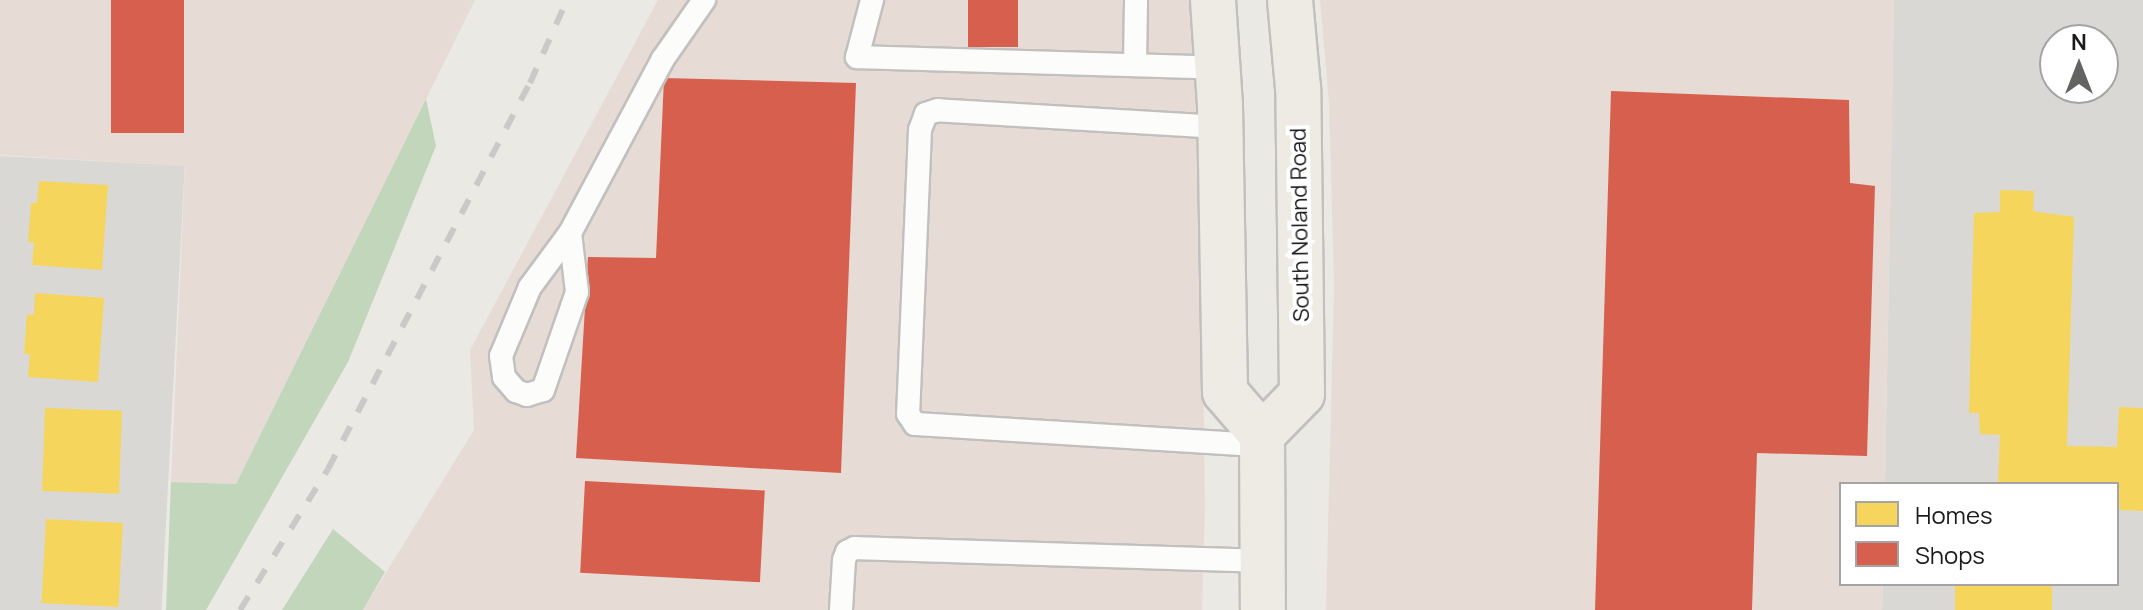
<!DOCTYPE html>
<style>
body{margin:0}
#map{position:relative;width:2143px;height:610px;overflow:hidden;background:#eae9e4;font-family:Manrope,sans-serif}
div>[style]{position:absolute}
.residential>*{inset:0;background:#d9d8d5;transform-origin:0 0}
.commercial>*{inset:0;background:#e7dbd6}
.forest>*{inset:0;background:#c2d6bc}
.homes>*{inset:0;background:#f6d55c;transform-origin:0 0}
.shops>*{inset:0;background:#d6604d;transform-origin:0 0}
.roads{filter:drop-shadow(2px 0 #c1c0be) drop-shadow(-2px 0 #c1c0be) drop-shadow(0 2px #c1c0be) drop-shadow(0 -2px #c1c0be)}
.lane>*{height:22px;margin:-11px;padding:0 11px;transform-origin:11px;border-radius:11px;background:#fcfcfb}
.primary>*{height:44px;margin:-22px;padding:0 22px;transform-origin:22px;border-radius:22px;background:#eeebe4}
.rail>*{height:6px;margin-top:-3px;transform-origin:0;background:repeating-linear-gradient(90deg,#c9c9c8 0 16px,transparent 0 32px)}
span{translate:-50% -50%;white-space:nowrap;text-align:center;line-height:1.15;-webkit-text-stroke:8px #fff;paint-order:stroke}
.street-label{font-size:22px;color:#1b1b1b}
.legend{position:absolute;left:1839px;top:482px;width:280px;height:104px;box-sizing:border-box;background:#fff;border:2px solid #a4a4a4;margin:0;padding:10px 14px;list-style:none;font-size:24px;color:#1b1b1b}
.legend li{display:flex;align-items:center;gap:16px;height:40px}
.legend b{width:40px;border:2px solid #a4a4a4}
.north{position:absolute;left:2039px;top:24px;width:80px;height:80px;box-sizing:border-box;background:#fff;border:2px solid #a4a4a4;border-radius:50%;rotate:0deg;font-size:22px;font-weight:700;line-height:32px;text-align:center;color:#1b1b1b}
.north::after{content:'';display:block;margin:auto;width:28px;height:36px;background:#636361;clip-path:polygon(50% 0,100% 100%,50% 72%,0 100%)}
</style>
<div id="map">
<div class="residential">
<i style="clip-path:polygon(evenodd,1894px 0,2143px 0,2143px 610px,1882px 610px,1883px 584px,2117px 584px,2117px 484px,1885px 484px,1894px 0,2055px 40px,2103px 40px,2103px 88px,2055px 88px,2055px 40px)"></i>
<i style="left:0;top:156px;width:185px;height:454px;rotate:3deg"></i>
</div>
<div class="commercial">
<i style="clip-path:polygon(0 0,475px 0,236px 484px,171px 482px,185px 166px,0 155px)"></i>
<i style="clip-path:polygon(658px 0,1191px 0,1201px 198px,1205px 509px,1202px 610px,363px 610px,474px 430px,470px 350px)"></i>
<i style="clip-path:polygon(1320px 0,1894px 0,1885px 484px,1841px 484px,1841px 584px,1883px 584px,1882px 610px,1326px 610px,1334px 285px,1329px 103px)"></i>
</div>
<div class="forest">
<i style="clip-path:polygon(426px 99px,436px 146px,348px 362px,206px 610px,166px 610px,171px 482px,236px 484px)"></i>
<i style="clip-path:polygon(333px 529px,385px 572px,363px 610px,282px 610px)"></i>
</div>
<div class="homes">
<i style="clip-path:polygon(39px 181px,108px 185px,102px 270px,32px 265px,34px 242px,28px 242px,31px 203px,37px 203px)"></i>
<i style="clip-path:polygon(2000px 190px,2034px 191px,2033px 211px,2074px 217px,2067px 446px,2117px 447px,2119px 407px,2143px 408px,2143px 511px,2120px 510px,2117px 484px,1998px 484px,2000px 435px,1980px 434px,1979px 413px,1969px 413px,1974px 213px,2000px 212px)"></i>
<i style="clip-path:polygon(35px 293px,104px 298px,98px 382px,28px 377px,30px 354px,24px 354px,27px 314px,34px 315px)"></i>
<i style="left:45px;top:408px;width:77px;height:83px;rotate:2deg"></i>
<i style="left:46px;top:519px;width:77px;height:84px;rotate:3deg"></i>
<i style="left:1955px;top:584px;width:97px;height:26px"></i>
</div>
<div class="shops">
<i style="left:111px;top:0;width:73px;height:133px"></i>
<i style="left:968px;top:0;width:50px;height:47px"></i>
<i style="clip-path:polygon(664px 78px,856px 83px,841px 473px,576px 458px,588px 257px,656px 258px)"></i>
<i style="clip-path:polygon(1611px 91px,1849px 100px,1850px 183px,1875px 186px,1867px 456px,1757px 453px,1752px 610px,1595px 610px)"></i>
<i style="left:585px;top:481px;width:180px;height:92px;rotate:3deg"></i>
</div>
<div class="roads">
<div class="lane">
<i style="left:872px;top:0;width:59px;rotate:104.7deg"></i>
<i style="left:857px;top:57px;width:361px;rotate:1.7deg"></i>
<i style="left:1135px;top:65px;width:65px;rotate:-89.1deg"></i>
<i style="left:1220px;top:127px;width:283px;rotate:-176.6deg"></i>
<i style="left:938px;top:110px;width:13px;rotate:162deg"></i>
<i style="left:926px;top:114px;width:17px;rotate:111deg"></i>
<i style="left:920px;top:130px;width:284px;rotate:92.4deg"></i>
<i style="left:908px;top:414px;width:12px;rotate:55deg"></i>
<i style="left:915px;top:424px;width:348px;rotate:3.5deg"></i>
<i style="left:570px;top:233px;width:59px;rotate:83.2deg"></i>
<i style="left:577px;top:292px;width:104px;rotate:109.1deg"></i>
<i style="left:543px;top:390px;width:17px;rotate:163deg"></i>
<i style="left:527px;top:395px;width:12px;rotate:-160deg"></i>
<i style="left:516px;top:391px;width:18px;rotate:-131deg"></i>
<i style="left:504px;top:377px;width:21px;rotate:-98deg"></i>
<i style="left:501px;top:356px;width:75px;rotate:-67.2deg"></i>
<i style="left:530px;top:287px;width:67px;rotate:-53.5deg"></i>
<i style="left:570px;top:233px;width:197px;rotate:-61.9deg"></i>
<i style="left:663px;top:59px;width:72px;rotate:-55.2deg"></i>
<i style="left:841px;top:610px;width:50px;rotate:-86.6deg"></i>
<i style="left:844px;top:560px;width:9px;rotate:-69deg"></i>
<i style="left:847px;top:552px;width:9px;rotate:-27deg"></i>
<i style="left:855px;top:548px;width:408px;rotate:1.8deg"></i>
</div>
<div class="primary">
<i style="left:1213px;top:0;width:106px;rotate:86.2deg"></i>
<i style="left:1220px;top:106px;width:286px;rotate:89deg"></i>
<i style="left:1225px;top:392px;width:57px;rotate:49.3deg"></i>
<i style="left:1262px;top:435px;width:175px;rotate:89.7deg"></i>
<i style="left:1262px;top:435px;width:57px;rotate:-45.7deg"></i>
<i style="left:1302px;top:394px;width:306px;rotate:-90.7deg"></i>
<i style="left:1298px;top:88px;width:88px;rotate:-95.2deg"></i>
</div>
</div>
<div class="rail">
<i style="left:240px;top:610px;width:166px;rotate:-58deg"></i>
<i style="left:328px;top:469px;width:436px;rotate:-62.4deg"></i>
<i style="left:530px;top:83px;width:91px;rotate:-66deg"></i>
</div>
<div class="street-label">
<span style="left:1300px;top:225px;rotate:-91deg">South Noland Road</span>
</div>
<ul class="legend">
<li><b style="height:22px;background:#f6d55c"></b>Homes</li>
<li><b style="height:22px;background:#d6604d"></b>Shops</li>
</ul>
<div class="north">N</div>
</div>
